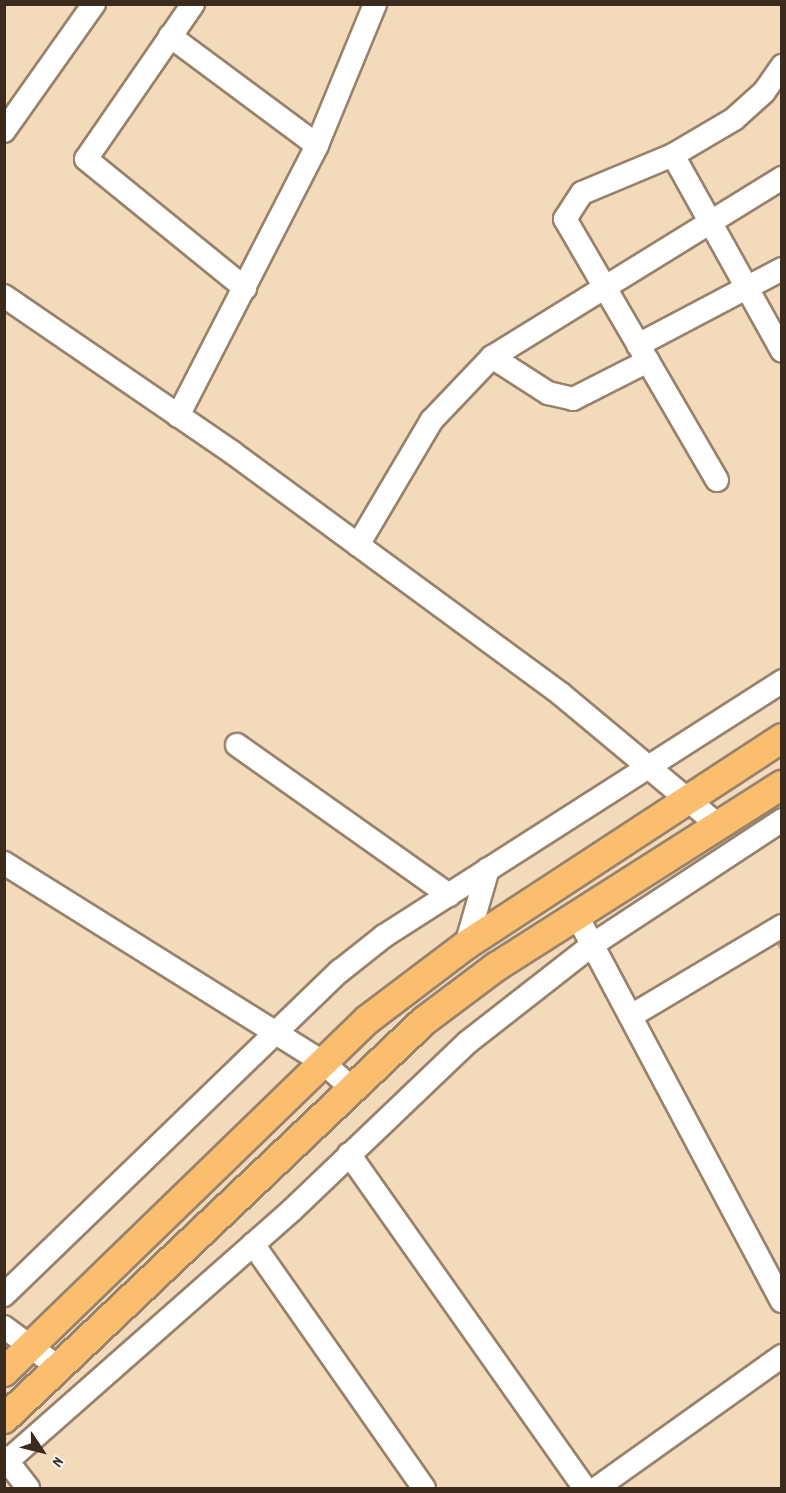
<!DOCTYPE html>
<style>
body{margin:0}
#map{position:relative;width:786px;height:1493px;overflow:hidden;background:#f3dabb;font-family:Dekko,sans-serif}
div>[style]{position:absolute}
.building>*{inset:0;background:#d49e84}
.roads{filter:drop-shadow(2px 0 #97826c) drop-shadow(-2px 0 #97826c) drop-shadow(0 2px #97826c) drop-shadow(0 -2px #97826c)}
.minor>*{height:22px;margin:-11px;padding:0 11px;transform-origin:11px;border-radius:11px;background:#fff}
.major>*{height:28px;margin:-14px;padding:0 14px;transform-origin:14px;border-radius:14px;background:#fabe6e}
span{translate:-50% -50%;white-space:nowrap;text-align:center;line-height:1.15;-webkit-text-stroke:5px #f6f6f2;paint-order:stroke}
.frame{position:absolute;inset:0;border:6px solid #3b2a1e;pointer-events:none}
.north{position:absolute;left:12px;top:1421px;width:60px;height:60px;-webkit-text-stroke:4px #f6f6f2;paint-order:stroke;rotate:125deg;font-size:16px;font-weight:700;line-height:24px;text-align:center;color:#3b2a1e}
.north::after{content:'';display:block;margin:auto;width:21px;height:27px;background:#3b2a1e;clip-path:polygon(50% 0,100% 100%,50% 72%,0 100%)}
</style>
<div id="map">
<div class="building">
<i style="clip-path:polygon(782px 940px,782px 953px,776px 943px)"></i>
</div>
<div class="roads">
<div class="minor">
<i style="left:193px;top:4px;width:188px;rotate:124.6deg"></i>
<i style="left:86px;top:159px;width:205px;rotate:39.1deg"></i>
<i style="left:170px;top:36px;width:183px;rotate:36.6deg"></i>
<i style="left:4px;top:131px;width:156px;rotate:-54.7deg"></i>
<i style="left:673px;top:155px;width:224px;rotate:60.9deg"></i>
<i style="left:4px;top:296px;width:278px;rotate:34.4deg"></i>
<i style="left:233px;top:453px;width:408px;rotate:36.3deg"></i>
<i style="left:562px;top:695px;width:203px;rotate:39.8deg"></i>
<i style="left:638px;top:345px;width:163px;rotate:-27.8deg"></i>
<i style="left:492px;top:357px;width:67px;rotate:32.7deg"></i>
<i style="left:548px;top:393px;width:26px;rotate:13deg"></i>
<i style="left:573px;top:399px;width:84px;rotate:-26.9deg"></i>
<i style="left:178px;top:416px;width:305px;rotate:-62.8deg"></i>
<i style="left:317px;top:145px;width:152px;rotate:-67.6deg"></i>
<i style="left:717px;top:480px;width:302px;rotate:-120.2deg"></i>
<i style="left:565px;top:219px;width:31px;rotate:-57deg"></i>
<i style="left:582px;top:193px;width:99px;rotate:-22.7deg"></i>
<i style="left:673px;top:155px;width:71px;rotate:-30.5deg"></i>
<i style="left:734px;top:119px;width:40px;rotate:-42deg"></i>
<i style="left:764px;top:92px;width:32px;rotate:-55deg"></i>
<i style="left:358px;top:545px;width:145px;rotate:-59.4deg"></i>
<i style="left:432px;top:420px;width:87px;rotate:-46.4deg"></i>
<i style="left:492px;top:357px;width:341px;rotate:-31.7deg"></i>
<i style="left:237px;top:745px;width:260px;rotate:35.3deg"></i>
<i style="left:4px;top:863px;width:376px;rotate:32deg"></i>
<i style="left:323px;top:1062px;width:40px;rotate:43deg"></i>
<i style="left:577px;top:916px;width:436px;rotate:62deg"></i>
<i style="left:466px;top:945px;width:79px;rotate:-73.9deg"></i>
<i style="left:631px;top:1016px;width:176px;rotate:-30.8deg"></i>
<i style="left:349px;top:1154px;width:409px;rotate:54.8deg"></i>
<i style="left:253px;top:1244px;width:298px;rotate:55deg"></i>
<i style="left:4px;top:1295px;width:467px;rotate:-44deg"></i>
<i style="left:340px;top:971px;width:56px;rotate:-38.5deg"></i>
<i style="left:384px;top:936px;width:473px;rotate:-32.6deg"></i>
<i style="left:4px;top:1327px;width:67px;rotate:36.5deg"></i>
<i style="left:4px;top:1457px;width:39px;rotate:52deg"></i>
<i style="left:4px;top:1464px;width:383px;rotate:-41.4deg"></i>
<i style="left:291px;top:1211px;width:245px;rotate:-43.7deg"></i>
<i style="left:468px;top:1042px;width:157px;rotate:-38deg"></i>
<i style="left:592px;top:945px;width:227px;rotate:-33.3deg"></i>
<i style="left:597px;top:1488px;width:227px;rotate:-35.5deg"></i>
</div>
<div class="major">
<i style="left:4px;top:1372px;width:506px;rotate:-44.12deg"></i>
<i style="left:367px;top:1020px;width:124px;rotate:-37.1deg"></i>
<i style="left:466px;top:945px;width:378px;rotate:-33.2deg"></i>
<i style="left:4px;top:1419px;width:579px;rotate:-43.46deg"></i>
<i style="left:424px;top:1021px;width:90px;rotate:-36.9deg"></i>
<i style="left:496px;top:967px;width:339px;rotate:-32.5deg"></i>
</div>
</div>
<div class="frame"></div>
<div class="north">N</div>
</div>
